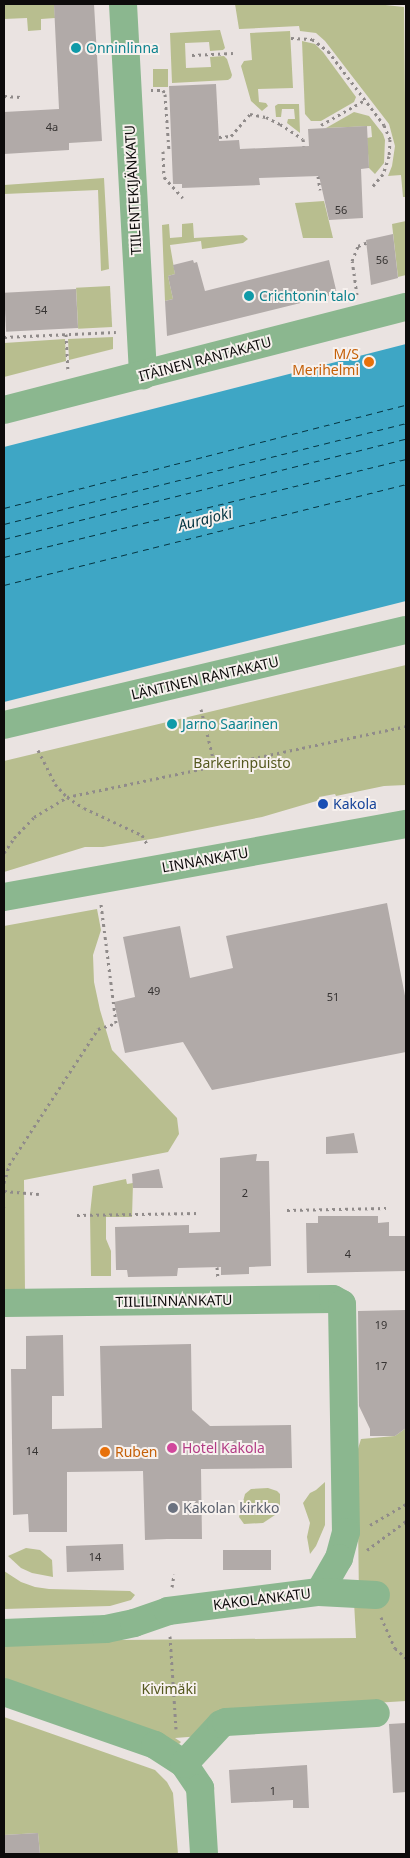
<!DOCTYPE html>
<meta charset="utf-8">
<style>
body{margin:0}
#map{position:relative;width:410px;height:1858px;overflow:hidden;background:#eae3e1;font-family:"Noto Sans",sans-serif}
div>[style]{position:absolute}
.green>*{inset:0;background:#b8be8f;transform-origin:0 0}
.water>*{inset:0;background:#3ea6c5}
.ferry>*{height:1px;margin-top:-0.5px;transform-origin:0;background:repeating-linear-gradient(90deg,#053643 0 6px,transparent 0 11px)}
.building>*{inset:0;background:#b1aaa8;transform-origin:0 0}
.path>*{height:3px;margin-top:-1.5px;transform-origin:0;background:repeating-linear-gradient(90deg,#908b8a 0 2.5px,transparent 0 6.5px)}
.minor>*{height:28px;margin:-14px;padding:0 14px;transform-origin:14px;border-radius:14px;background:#8bb78f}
.dots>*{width:14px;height:14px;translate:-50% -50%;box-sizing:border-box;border:2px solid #f7f1ee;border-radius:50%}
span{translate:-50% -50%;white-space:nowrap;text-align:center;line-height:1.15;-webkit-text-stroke:4px #f7f1ee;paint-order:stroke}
.number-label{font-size:11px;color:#363332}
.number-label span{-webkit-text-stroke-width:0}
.culture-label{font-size:14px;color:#0d838f}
.left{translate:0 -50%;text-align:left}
.street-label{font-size:14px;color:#0d0b0b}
.food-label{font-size:14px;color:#c56008}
.right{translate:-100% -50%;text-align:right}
.park-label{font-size:14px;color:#54581e}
.transit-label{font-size:14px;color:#164399}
.hotel-label{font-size:14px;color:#b23c85}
.worship-label{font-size:14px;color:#5b616d}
.water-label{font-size:15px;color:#053643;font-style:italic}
.frame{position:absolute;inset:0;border:5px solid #0d0b0b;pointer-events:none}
</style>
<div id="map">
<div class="green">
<i style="clip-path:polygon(4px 4px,81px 4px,54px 5px,55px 18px,41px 19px,41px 30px,28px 31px,27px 18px,4px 19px)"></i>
<i style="clip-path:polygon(235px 4px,376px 4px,404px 7px,406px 197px,403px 197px,401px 175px,388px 176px,392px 166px,395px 146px,389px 124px,325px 41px,316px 33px,300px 31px,299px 26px,239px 29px)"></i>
<i style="clip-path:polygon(220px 30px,225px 48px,223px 50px,210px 51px,209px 42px,185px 43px,186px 68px,211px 67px,210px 57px,224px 56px,227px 59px,232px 75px,231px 78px,228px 80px,172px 83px,170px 33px)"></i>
<i style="clip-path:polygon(290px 31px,293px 88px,258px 89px,259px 102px,266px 103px,268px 106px,262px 111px,251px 101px,241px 66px,244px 61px,252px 60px,250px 33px)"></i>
<i style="clip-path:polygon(302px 41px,315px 44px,323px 52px,356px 97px,354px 102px,321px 121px,311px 121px,305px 114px)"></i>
<i style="left:153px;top:69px;width:15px;height:18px"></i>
<i style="clip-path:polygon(278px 104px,299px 104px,300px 133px,287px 123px,288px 119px,295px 119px,294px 109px,282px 109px,281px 117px,276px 117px,275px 106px)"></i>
<i style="clip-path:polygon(354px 112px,369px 116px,383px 134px,385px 140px,384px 163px,375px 174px,369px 168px,367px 138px,372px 137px,371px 126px,326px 128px)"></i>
<i style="clip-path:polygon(104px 178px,109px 269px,101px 271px,98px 190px,4px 194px,4px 185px)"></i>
<i style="clip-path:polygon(324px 201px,333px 238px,303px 238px,295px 203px)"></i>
<i style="clip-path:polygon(406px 221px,406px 275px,398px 277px,392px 224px)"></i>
<i style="clip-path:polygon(193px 223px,194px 238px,243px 235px,248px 239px,243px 243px,202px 249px,201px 241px,170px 245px,175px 274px,168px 276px,173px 299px,165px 301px,162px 225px,169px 224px,170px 238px,182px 237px,182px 224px)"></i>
<i style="left:110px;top:286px;width:41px;height:34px;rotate:87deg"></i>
<i style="clip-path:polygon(113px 337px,113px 349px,69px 360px,68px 339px)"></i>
<i style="clip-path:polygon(65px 339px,66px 361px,4px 377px,4px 343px)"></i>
<i style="clip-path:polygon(406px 665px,406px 785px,384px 786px,336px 796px,335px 794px,319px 797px,320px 800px,262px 817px,157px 838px,103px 847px,85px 847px,4px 872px,4px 761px)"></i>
<i style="clip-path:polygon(97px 909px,101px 930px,93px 955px,94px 982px,100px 1010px,112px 1050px,177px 1118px,179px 1134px,168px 1152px,24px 1180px,25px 1292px,4px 1292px,4px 926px)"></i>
<i style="clip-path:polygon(126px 1179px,127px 1184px,133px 1183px,132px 1217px,106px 1217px,106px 1239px,111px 1251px,111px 1276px,91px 1276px,90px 1214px,93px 1186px)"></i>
<i style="clip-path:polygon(406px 1428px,406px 1701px,232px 1712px,201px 1736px,175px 1738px,181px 1742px,179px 1744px,4px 1684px,4px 1642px,8px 1641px,356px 1638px,354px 1602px,359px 1597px,357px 1452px,361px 1439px,395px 1436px)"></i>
<i style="clip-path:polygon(325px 1482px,325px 1525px,316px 1546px,310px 1554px,307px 1537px,310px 1523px,303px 1503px,310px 1493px,316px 1490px)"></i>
<i style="clip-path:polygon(268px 1488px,277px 1491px,280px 1494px,280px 1507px,275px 1515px,263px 1523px,244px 1524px,239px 1517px,245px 1494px,251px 1489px)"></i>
<i style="clip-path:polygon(26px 1548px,40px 1550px,52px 1560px,53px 1577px,32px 1573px,21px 1568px,8px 1556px)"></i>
<i style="clip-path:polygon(4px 1571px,21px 1582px,35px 1587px,49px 1589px,130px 1591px,135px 1595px,131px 1600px,110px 1606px,4px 1609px)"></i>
<i style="clip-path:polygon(4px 1717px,155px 1770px,167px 1782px,173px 1793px,178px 1854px,40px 1854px,38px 1833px,4px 1835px)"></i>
</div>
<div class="water">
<i style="clip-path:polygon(406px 344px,406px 601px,4px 702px,4px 447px)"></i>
</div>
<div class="ferry">
<i style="left:4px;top:508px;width:415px;rotate:-14.4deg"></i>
<i style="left:4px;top:524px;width:414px;rotate:-14.1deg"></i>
<i style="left:4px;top:539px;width:414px;rotate:-14deg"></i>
<i style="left:4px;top:557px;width:414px;rotate:-13.7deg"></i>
<i style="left:4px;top:585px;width:414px;rotate:-14.1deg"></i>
</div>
<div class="building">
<i style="clip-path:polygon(94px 4px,102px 141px,69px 143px,69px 150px,4px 154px,4px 112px,59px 109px,54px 5px)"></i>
<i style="clip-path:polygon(216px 84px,219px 141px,239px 140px,240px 149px,309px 146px,308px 129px,367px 126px,369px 168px,361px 169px,363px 218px,329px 220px,319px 176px,259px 178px,260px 185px,182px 188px,182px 184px,173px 184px,169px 86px)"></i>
<i style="clip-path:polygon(393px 234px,398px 278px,371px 285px,366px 240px)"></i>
<i style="clip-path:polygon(193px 260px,194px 263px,197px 262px,205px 291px,329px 260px,337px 294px,167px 336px,165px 301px,173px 299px,168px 276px,175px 274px,173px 265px)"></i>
<i style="left:76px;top:289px;width:39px;height:72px;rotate:87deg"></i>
<i style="clip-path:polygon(387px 903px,406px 1001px,406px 1052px,212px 1090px,183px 1042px,125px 1053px,114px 1002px,135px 997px,123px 937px,180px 926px,190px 978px,233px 968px,226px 936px)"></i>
<i style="clip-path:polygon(354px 1133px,358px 1153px,326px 1154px,326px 1137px)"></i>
<i style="clip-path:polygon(257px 1154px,256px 1161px,269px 1161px,271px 1266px,249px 1267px,249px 1274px,221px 1275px,221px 1267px,178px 1268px,177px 1276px,128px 1277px,127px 1270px,116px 1270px,115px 1227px,189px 1225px,189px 1233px,220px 1232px,220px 1158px)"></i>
<i style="clip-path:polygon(159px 1169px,163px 1188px,133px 1188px,132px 1174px)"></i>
<i style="clip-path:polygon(318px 1216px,378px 1216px,378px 1223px,389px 1222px,389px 1236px,406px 1236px,406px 1271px,307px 1273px,306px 1223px,318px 1223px)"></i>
<i style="clip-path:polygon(406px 1310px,406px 1428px,395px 1436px,370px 1436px,370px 1429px,359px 1406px,358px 1311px)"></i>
<i style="clip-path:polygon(63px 1335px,64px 1396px,52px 1396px,52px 1429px,102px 1428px,100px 1346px,191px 1344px,192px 1410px,210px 1426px,291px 1425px,292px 1468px,201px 1469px,202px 1539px,167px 1539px,145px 1540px,143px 1471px,67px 1472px,67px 1532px,29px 1532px,28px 1514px,13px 1515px,11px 1369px,26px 1369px,26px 1336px)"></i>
<i style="left:123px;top:1544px;width:26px;height:57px;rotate:88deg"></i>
<i style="left:271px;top:1550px;width:20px;height:48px;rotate:90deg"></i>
<i style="clip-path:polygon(406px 1723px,406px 1792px,393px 1793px,389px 1724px)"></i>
<i style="clip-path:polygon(307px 1765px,309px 1808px,293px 1808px,293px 1800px,231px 1803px,229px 1770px)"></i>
<i style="clip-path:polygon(38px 1833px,40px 1854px,4px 1854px,4px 1835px)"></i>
</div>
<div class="path">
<i style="left:291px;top:38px;width:21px;rotate:3deg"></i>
<i style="left:312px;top:39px;width:20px;rotate:37deg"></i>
<i style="left:328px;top:51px;width:93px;rotate:52.9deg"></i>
<i style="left:384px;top:125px;width:15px;rotate:67deg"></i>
<i style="left:390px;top:139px;width:17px;rotate:93deg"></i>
<i style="left:389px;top:156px;width:19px;rotate:108deg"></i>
<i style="left:383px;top:174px;width:17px;rotate:130deg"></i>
<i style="left:192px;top:55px;width:41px;rotate:-2.8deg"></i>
<i style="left:151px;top:90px;width:12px"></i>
<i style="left:163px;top:90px;width:4px;rotate:63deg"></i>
<i style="left:165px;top:94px;width:57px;rotate:86deg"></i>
<i style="left:4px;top:96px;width:17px;rotate:3deg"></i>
<i style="left:321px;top:125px;width:51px;rotate:-29.6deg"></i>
<i style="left:219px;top:137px;width:12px;rotate:-5deg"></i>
<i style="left:231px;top:136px;width:29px;rotate:-49deg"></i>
<i style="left:250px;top:114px;width:16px;rotate:11deg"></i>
<i style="left:266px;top:117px;width:16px;rotate:27deg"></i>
<i style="left:280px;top:124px;width:27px;rotate:33deg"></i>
<i style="left:303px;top:139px;width:7px;rotate:82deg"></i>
<i style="left:163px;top:151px;width:26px;rotate:88deg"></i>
<i style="left:164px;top:177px;width:28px;rotate:48deg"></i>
<i style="left:318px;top:176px;width:14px;rotate:82deg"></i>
<i style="left:357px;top:295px;width:34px;rotate:-98deg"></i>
<i style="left:352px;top:261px;width:16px;rotate:-68deg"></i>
<i style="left:358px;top:246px;width:9px;rotate:-21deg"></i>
<i style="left:66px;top:334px;width:35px;rotate:87deg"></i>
<i style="left:4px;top:337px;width:112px;rotate:-2.6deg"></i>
<i style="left:201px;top:709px;width:59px;rotate:76.2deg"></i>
<i style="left:38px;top:750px;width:38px;rotate:63deg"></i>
<i style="left:55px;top:784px;width:18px;rotate:47deg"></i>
<i style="left:67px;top:797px;width:20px;rotate:33deg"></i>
<i style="left:84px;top:808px;width:64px;rotate:25deg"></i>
<i style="left:142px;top:835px;width:10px;rotate:61deg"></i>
<i style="left:4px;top:853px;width:18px;rotate:-56deg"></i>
<i style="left:14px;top:838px;width:29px;rotate:-46deg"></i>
<i style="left:34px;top:817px;width:39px;rotate:-31deg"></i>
<i style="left:67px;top:797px;width:346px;rotate:-11.8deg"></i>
<i style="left:4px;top:1183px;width:19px;rotate:-74deg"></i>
<i style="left:9px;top:1165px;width:163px;rotate:-56.8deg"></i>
<i style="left:98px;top:1029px;width:19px;rotate:-18deg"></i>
<i style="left:116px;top:1023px;width:120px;rotate:-97.2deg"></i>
<i style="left:4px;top:1191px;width:35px;rotate:5deg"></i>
<i style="left:4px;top:1206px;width:1px;rotate:90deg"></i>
<i style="left:287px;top:1210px;width:99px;rotate:-1.2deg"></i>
<i style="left:77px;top:1215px;width:122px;rotate:-0.9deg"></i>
<i style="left:217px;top:1267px;width:11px;rotate:85deg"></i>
<i style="left:370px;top:1525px;width:42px;rotate:-30.3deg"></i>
<i style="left:367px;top:1550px;width:49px;rotate:-36.6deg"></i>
<i style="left:172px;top:1587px;width:13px;rotate:-81deg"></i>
<i style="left:381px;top:1617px;width:34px;rotate:66deg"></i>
<i style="left:395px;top:1648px;width:15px;rotate:42deg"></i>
<i style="left:170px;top:1636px;width:93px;rotate:86.3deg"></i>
</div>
<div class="minor">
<i style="left:123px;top:4px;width:372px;rotate:86.9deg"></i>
<i style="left:4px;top:410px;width:415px;rotate:-14.4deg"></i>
<i style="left:4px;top:725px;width:413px;rotate:-13.3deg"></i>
<i style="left:4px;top:897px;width:409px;rotate:-10.3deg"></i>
<i style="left:4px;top:1303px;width:329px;rotate:-0.7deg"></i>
<i style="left:333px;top:1299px;width:10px;rotate:29deg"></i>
<i style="left:342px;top:1304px;width:228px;rotate:89deg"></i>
<i style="left:346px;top:1532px;width:27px;rotate:105deg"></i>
<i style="left:339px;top:1558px;width:39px;rotate:120deg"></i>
<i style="left:4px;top:1633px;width:102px;rotate:-2.2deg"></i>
<i style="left:106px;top:1629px;width:29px;rotate:-12deg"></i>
<i style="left:134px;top:1623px;width:36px;rotate:-19deg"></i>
<i style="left:168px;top:1611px;width:152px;rotate:-7.2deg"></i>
<i style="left:319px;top:1592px;width:57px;rotate:3deg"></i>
<i style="left:4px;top:1692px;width:160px;rotate:19.3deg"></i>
<i style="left:155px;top:1745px;width:35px;rotate:33deg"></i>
<i style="left:184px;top:1764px;width:29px;rotate:56deg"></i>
<i style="left:200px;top:1788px;width:66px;rotate:86.5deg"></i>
<i style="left:184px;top:1764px;width:54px;rotate:-47.2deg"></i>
<i style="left:221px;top:1724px;width:5px;rotate:-22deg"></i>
<i style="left:226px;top:1722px;width:150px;rotate:-3.4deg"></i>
</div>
<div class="dots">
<i style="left:76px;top:48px;background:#0f9aa8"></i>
<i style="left:249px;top:296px;background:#0f9aa8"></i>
<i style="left:369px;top:362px;background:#e8710a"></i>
<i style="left:172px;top:724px;background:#0f9aa8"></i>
<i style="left:323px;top:804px;background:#1a4fb4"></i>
<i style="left:172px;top:1448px;background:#d1479c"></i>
<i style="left:105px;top:1452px;background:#e8710a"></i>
<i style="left:173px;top:1508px;background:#6b7280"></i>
</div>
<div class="number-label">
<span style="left:52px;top:127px">4a</span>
<span style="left:341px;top:210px">56</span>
<span style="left:382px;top:260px">56</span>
<span style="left:41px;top:310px">54</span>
<span style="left:154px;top:991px">49</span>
<span style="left:333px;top:997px">51</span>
<span style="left:245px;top:1193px">2</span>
<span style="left:348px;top:1254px">4</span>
<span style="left:381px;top:1325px">19</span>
<span style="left:381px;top:1366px">17</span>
<span style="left:32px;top:1451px">14</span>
<span style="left:95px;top:1557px">14</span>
<span style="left:273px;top:1791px">1</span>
</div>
<div class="culture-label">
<span class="left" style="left:86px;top:48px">Onninlinna</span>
<span class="left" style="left:259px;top:296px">Crichtonin talo</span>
<span class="left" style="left:182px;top:724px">Jarno Saarinen</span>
</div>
<div class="street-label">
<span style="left:133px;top:190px;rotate:-93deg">TIILENTEKIJÄNKATU</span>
<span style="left:205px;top:359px;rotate:-15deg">ITÄINEN RANTAKATU</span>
<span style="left:205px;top:678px;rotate:-13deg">LÄNTINEN RANTAKATU</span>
<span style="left:205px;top:860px;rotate:-10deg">LINNANKATU</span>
<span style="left:174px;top:1301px;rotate:-1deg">TIILILINNANKATU</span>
<span style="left:262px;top:1599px;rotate:-7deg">KAKOLANKATU</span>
</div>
<div class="food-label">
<span class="right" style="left:359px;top:362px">M/S<br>Merihelmi</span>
<span class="left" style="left:115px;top:1452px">Ruben</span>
</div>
<div class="park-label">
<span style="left:242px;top:763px">Barkerinpuisto</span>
<span style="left:169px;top:1689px">Kivimäki</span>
</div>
<div class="transit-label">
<span class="left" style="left:333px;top:804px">Kakola</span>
</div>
<div class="hotel-label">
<span class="left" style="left:182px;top:1448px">Hotel Kakola</span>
</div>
<div class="worship-label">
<span class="left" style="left:183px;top:1508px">Kakolan kirkko</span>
</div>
<div class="water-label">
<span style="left:205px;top:519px;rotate:-14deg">Aurajoki</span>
</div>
<div class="frame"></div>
</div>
